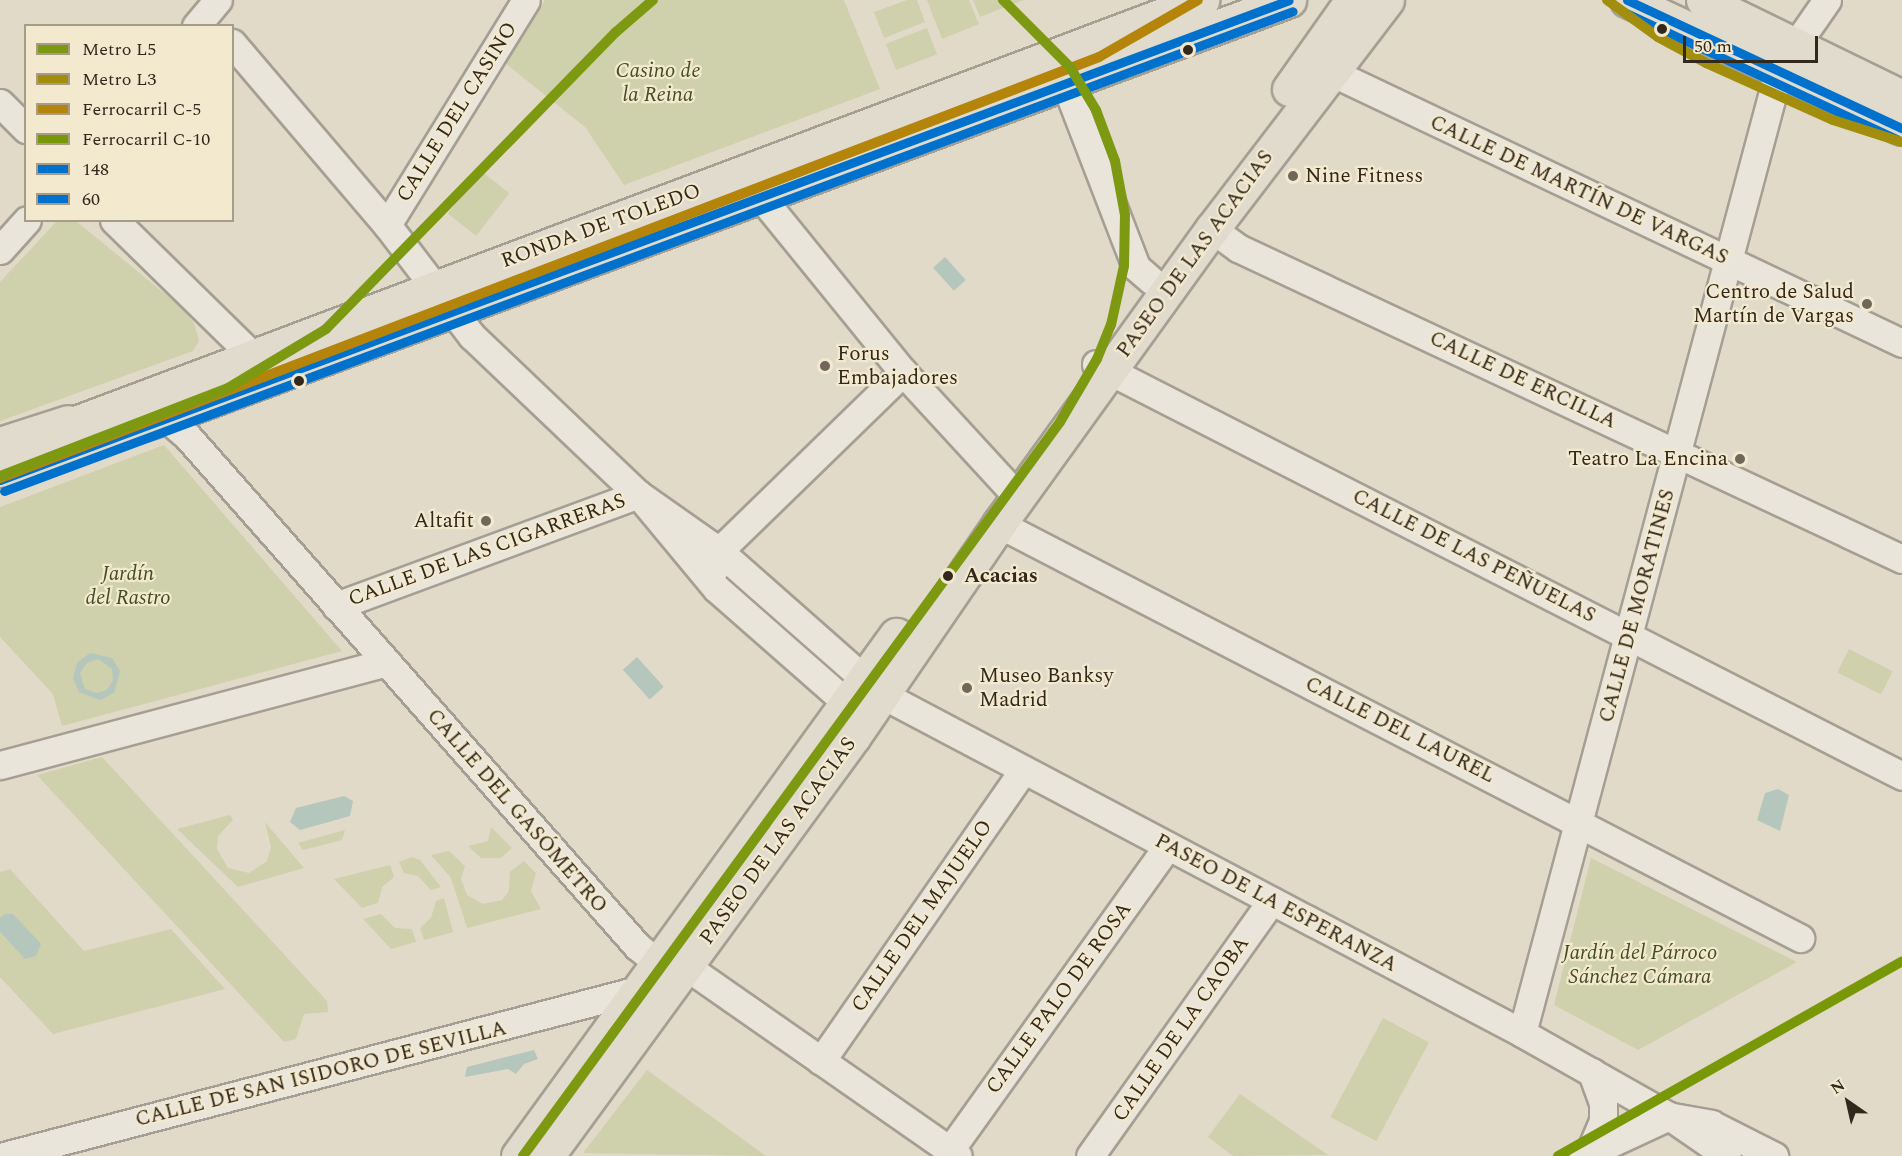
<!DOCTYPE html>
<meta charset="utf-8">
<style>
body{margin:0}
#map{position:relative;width:1902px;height:1156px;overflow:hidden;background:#e1dac9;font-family:Spectral,serif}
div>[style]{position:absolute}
.green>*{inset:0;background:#cfd0ac;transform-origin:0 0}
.water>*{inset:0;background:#b5c6bc;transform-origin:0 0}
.roads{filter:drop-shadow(2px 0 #a59f93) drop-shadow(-2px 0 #a59f93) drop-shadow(0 2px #a59f93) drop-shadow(0 -2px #a59f93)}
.minor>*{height:27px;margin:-13.5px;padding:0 13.5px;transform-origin:13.5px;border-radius:13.5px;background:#e9e5da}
.major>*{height:33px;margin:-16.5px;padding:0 16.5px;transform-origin:16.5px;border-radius:16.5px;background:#e0dbcc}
.bus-1>*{height:9px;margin:-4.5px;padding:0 4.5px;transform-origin:4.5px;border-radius:4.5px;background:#0072ce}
.bus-2>*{height:9px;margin:-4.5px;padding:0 4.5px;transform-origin:4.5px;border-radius:4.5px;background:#0072ce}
.rail-1>*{height:10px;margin:-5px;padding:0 5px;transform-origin:5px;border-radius:5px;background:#b4850a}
.rail-2>*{height:10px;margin:-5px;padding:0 5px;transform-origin:5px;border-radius:5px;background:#789807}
.metro-1>*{height:10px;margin:-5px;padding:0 5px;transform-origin:5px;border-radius:5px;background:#7d9911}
.metro-2>*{height:10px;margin:-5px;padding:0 5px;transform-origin:5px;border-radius:5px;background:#a38d0d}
.dots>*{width:16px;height:16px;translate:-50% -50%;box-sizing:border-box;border:3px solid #f3e9ce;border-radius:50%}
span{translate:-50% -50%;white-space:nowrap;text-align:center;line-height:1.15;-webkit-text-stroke:4.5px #f3e9ce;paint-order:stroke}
.park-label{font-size:21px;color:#424e24;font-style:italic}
.street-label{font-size:21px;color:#33281c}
.poi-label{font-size:21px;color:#33281c}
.left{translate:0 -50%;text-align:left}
.right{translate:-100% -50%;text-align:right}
.stop-label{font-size:21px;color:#33281c;font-weight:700}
.legend{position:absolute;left:24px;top:24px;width:210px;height:198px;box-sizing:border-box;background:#f3e9ce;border:2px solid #a69c87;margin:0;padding:8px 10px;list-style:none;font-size:18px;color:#33281c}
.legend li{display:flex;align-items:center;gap:12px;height:30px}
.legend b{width:30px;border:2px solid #a69c87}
.north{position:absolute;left:1818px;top:1072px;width:60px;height:60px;-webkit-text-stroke:4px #f3e9ce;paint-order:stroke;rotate:326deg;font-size:16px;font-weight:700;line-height:24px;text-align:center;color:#33281c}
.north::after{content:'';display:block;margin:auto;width:21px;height:27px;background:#33281c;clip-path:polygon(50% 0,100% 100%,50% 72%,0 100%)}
.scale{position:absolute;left:1683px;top:36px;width:135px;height:27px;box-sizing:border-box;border:3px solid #33281c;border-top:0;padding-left:8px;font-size:18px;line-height:21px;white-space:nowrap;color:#33281c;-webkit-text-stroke:4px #f3e9ce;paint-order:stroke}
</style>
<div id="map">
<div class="green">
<i style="clip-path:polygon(545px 0,844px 0,880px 89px,624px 185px,585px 127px,505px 63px)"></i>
<i style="clip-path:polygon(907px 0,917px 0,925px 22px,884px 38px,874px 12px)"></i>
<i style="clip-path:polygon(927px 0,969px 0,979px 24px,942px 39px)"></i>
<i style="clip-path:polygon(973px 0,1024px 0,980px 17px)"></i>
<i style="left:927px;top:28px;width:28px;height:44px;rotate:69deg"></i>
<i style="left:481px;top:171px;width:36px;height:54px;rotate:38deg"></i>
<i style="clip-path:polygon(57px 221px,76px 221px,181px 307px,194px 323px,199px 341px,193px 351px,0 421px,0 282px)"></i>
<i style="clip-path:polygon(164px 445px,342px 651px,62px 726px,53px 694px,0 637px,0 507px)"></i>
<i style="left:1849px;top:649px;width:49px;height:26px;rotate:27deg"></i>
<i style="clip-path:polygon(102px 757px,327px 1001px,328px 1012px,304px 1014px,296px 1039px,284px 1042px,37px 775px)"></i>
<i style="clip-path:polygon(230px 815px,233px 820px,218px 836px,217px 849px,228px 868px,249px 873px,267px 861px,271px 847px,265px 822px,304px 868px,238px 887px,177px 829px)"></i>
<i style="clip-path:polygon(491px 827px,512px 848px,501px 858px,481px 858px,468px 846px,488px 841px)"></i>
<i style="clip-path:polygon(345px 830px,342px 840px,303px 850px,298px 843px)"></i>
<i style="clip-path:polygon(449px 851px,465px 866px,461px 879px,467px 895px,483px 904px,502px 900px,509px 891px,510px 872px,524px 861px,536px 873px,531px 891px,541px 909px,467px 928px,451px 878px,431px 855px)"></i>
<i style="clip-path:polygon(412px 857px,420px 860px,441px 887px,431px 890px,418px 876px,404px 873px,399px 862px)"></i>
<i style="clip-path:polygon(1591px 858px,1735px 931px,1797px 962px,1638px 1050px,1554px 1005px)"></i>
<i style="clip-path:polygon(390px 865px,394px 877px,382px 887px,378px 903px,362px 908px,334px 879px)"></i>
<i style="clip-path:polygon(10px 869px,84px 951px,171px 929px,225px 989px,53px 1034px,0 977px,0 872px)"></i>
<i style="clip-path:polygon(444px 898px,453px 932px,424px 940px,420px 928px,431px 918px,436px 901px)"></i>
<i style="clip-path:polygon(381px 914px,395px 928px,412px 929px,416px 942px,391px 949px,363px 919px)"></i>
<i style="left:1383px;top:1018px;width:52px;height:112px;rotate:28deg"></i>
<i style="clip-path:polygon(647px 1070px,766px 1156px,583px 1153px)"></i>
<i style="clip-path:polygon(1240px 1094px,1328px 1155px,1233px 1156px,1208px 1137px)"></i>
</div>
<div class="water">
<i style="left:945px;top:257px;width:31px;height:16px;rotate:48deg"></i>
<i style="clip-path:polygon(evenodd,90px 653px,112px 658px,120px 671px,114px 693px,100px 700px,79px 692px,73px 678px,77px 663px,90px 653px,98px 659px,112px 669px,113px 680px,107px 690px,96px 693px,85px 689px,80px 673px,87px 663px,98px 659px)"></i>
<i style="left:637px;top:657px;width:40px;height:19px;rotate:48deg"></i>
<i style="clip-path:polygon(1778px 789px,1789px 795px,1780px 831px,1757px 820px,1765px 793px)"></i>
<i style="clip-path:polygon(344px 796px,353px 801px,350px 816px,300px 830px,290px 822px,296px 808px)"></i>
<i style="clip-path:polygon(5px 914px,13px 914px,41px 944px,36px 956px,25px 959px,0 932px,0 918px)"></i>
<i style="clip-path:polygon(534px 1050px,538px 1059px,524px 1064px,516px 1074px,508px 1069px,465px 1077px,467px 1067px)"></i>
</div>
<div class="roads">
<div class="minor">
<i style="left:196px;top:26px;width:34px;rotate:-50deg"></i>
<i style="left:232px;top:43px;width:239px;rotate:49.6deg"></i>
<i style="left:387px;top:225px;width:140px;rotate:52.6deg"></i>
<i style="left:472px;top:336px;width:229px;rotate:43.6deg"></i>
<i style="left:638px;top:494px;width:122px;rotate:50.3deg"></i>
<i style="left:716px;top:588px;width:174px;rotate:41.3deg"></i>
<i style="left:847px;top:703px;width:20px;rotate:-15deg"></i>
<i style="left:1330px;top:55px;width:16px;rotate:94deg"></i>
<i style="left:1329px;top:71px;width:634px;rotate:25.39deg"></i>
<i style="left:1064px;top:80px;width:200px;rotate:68.9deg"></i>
<i style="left:1136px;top:267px;width:20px;rotate:41deg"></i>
<i style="left:0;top:103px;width:37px;rotate:45deg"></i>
<i style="left:760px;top:196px;width:227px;rotate:50.9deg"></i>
<i style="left:903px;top:372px;width:170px;rotate:47.4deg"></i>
<i style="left:114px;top:220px;width:194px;rotate:44.4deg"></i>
<i style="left:387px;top:225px;width:264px;rotate:-58.3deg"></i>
<i style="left:1212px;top:229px;width:32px;rotate:36deg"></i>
<i style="left:1238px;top:248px;width:733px;rotate:25.1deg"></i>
<i style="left:0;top:250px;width:40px;rotate:-48deg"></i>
<i style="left:1096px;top:364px;width:905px;rotate:27.07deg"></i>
<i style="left:148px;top:409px;width:19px;rotate:25deg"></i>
<i style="left:165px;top:417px;width:30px;rotate:41deg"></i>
<i style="left:188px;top:437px;width:679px;rotate:48.58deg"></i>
<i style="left:637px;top:946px;width:27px;rotate:39deg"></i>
<i style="left:658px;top:963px;width:29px;rotate:8deg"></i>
<i style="left:687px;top:967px;width:330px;rotate:34.9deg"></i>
<i style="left:638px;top:494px;width:99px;rotate:35.1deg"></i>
<i style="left:719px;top:551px;width:216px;rotate:41.4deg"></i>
<i style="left:881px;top:694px;width:725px;rotate:27.87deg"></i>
<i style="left:1522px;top:1033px;width:169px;rotate:29.5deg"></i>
<i style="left:1669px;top:1116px;width:70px;rotate:34.6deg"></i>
<i style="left:999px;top:524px;width:902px;rotate:27.33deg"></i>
<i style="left:715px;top:568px;width:17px;rotate:-77deg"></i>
<i style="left:719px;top:551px;width:257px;rotate:-44.2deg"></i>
<i style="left:336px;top:606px;width:322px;rotate:-20.3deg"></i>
<i style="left:0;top:765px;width:400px;rotate:-14.9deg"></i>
<i style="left:1522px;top:1033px;width:998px;rotate:-75.07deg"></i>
<i style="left:1779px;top:69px;width:84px;rotate:-55.2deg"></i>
<i style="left:821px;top:1061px;width:354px;rotate:-55.2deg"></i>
<i style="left:1673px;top:1117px;width:39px;rotate:10deg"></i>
<i style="left:1711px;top:1124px;width:71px;rotate:26.9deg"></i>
<i style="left:950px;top:1150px;width:374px;rotate:-54.4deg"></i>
<i style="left:1589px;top:1154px;width:36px;rotate:-67deg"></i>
<i style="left:1603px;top:1121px;width:18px;rotate:-90deg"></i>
<i style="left:1603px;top:1103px;width:33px;rotate:-110deg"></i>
<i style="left:4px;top:1156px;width:655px;rotate:-14.67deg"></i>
<i style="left:1090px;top:1156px;width:313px;rotate:-54.6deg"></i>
<i style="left:1583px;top:1156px;width:95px;rotate:-24.9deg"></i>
</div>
<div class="major">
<i style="left:1627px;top:0;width:303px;rotate:25deg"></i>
<i style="left:1703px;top:0;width:221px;rotate:26deg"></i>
<i style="left:1289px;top:89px;width:109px;rotate:-54.7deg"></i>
<i style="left:49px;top:433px;width:1232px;rotate:-20.58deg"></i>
<i style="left:0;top:444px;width:71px;rotate:-17.9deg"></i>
<i style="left:0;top:470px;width:173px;rotate:-17.8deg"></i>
<i style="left:165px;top:417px;width:1199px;rotate:-20.35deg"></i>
<i style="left:518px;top:1156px;width:644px;rotate:-54.04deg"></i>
<i style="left:547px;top:1156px;width:520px;rotate:-53.83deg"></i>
<i style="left:854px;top:736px;width:257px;rotate:-55.6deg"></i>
<i style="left:999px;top:524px;width:364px;rotate:-54.2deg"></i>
<i style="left:1212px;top:229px;width:288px;rotate:-52.6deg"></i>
</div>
</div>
<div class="bus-1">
<i style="left:1627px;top:0;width:303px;rotate:25deg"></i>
<i style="left:0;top:480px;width:1375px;rotate:-20.42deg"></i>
</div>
<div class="bus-2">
<i style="left:1622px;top:11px;width:303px;rotate:25deg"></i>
<i style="left:4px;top:491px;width:1375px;rotate:-20.42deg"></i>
</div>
<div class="rail-1">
<i style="left:0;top:478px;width:1177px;rotate:-20.96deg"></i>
<i style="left:1099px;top:57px;width:114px;rotate:-29.9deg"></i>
</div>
<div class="rail-2">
<i style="left:1558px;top:1156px;width:395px;rotate:-29.5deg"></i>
</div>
<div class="metro-1">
<i style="left:0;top:476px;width:244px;rotate:-21.1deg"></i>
<i style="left:228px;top:388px;width:114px;rotate:-31deg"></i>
<i style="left:326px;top:329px;width:415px;rotate:-45.7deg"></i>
<i style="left:616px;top:32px;width:49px;rotate:-40.9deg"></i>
<i style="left:523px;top:1156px;width:909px;rotate:-53.81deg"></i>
<i style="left:1060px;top:422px;width:73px;rotate:-59.6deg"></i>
<i style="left:1097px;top:359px;width:37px;rotate:-68deg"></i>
<i style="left:1111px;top:325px;width:60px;rotate:-77.6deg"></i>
<i style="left:1124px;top:266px;width:51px;rotate:-88.9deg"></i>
<i style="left:1125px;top:215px;width:55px;rotate:-100.5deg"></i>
<i style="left:1115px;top:161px;width:54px;rotate:-110.4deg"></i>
<i style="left:1096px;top:110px;width:50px;rotate:-121.2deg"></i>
<i style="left:1070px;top:67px;width:95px;rotate:-135deg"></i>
</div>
<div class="metro-2">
<i style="left:1607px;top:0;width:63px;rotate:36deg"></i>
<i style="left:1658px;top:37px;width:55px;rotate:28.4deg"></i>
<i style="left:1706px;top:63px;width:139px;rotate:24.2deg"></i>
<i style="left:1833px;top:120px;width:72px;rotate:17.7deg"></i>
</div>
<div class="dots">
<i style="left:1662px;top:29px;background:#33281c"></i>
<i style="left:1188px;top:50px;background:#33281c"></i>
<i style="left:1293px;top:176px;background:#706659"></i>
<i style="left:1867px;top:304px;background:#706659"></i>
<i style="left:825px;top:366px;background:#706659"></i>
<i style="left:299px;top:381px;background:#33281c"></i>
<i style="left:1740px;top:459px;background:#706659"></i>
<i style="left:486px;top:521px;background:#706659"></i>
<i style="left:948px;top:576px;background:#33281c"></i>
<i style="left:967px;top:688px;background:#706659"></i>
</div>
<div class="park-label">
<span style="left:658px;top:83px">Casino de<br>la Reina</span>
<span style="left:128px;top:586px">Jardín<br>del Rastro</span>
<span style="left:1640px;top:965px">Jardín del Párroco<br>Sánchez Cámara</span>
</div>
<div class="street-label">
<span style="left:457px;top:112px;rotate:-58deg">CALLE DEL CASINO</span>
<span style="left:1579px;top:190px;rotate:25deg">CALLE DE MARTÍN DE VARGAS</span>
<span style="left:601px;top:226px;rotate:-20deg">RONDA DE TOLEDO</span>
<span style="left:1195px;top:254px;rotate:-54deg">PASEO DE LAS ACACIAS</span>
<span style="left:1523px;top:380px;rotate:25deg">CALLE DE ERCILLA</span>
<span style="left:487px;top:550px;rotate:-20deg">CALLE DE LAS CIGARRERAS</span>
<span style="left:1474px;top:556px;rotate:27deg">CALLE DE LAS PEÑUELAS</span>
<span style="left:1637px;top:606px;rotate:-75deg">CALLE DE MORATINES</span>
<span style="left:1400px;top:730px;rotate:27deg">CALLE DEL LAUREL</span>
<span style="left:517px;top:811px;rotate:49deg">CALLE DEL GASÓMETRO</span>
<span style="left:778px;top:841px;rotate:-54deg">PASEO DE LAS ACACIAS</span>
<span style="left:1276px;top:903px;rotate:28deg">PASEO DE LA ESPERANZA</span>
<span style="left:922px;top:916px;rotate:-55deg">CALLE DEL MAJUELO</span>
<span style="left:1059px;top:998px;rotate:-54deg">CALLE PALO DE ROSA</span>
<span style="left:1181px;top:1029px;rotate:-55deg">CALLE DE LA CAOBA</span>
<span style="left:321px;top:1074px;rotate:-14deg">CALLE DE SAN ISIDORO DE SEVILLA</span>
</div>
<div class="poi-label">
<span class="left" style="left:1305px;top:176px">Nine Fitness</span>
<span class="right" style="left:1854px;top:304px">Centro de Salud<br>Martín de Vargas</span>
<span class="left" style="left:837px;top:366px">Forus<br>Embajadores</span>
<span class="right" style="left:1728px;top:459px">Teatro La Encina</span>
<span class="right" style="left:474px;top:521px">Altafit</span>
<span class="left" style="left:979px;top:688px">Museo Banksy<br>Madrid</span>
</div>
<div class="stop-label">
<span class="left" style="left:964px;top:576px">Acacias</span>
</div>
<ul class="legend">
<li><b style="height:8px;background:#7d9911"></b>Metro L5</li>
<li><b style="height:8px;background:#a38d0d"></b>Metro L3</li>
<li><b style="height:8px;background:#b4850a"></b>Ferrocarril C-5</li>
<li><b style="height:8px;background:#789807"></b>Ferrocarril C-10</li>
<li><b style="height:8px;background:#0072ce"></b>148</li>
<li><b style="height:8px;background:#0072ce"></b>60</li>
</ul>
<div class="north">N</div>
<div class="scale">50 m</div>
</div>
